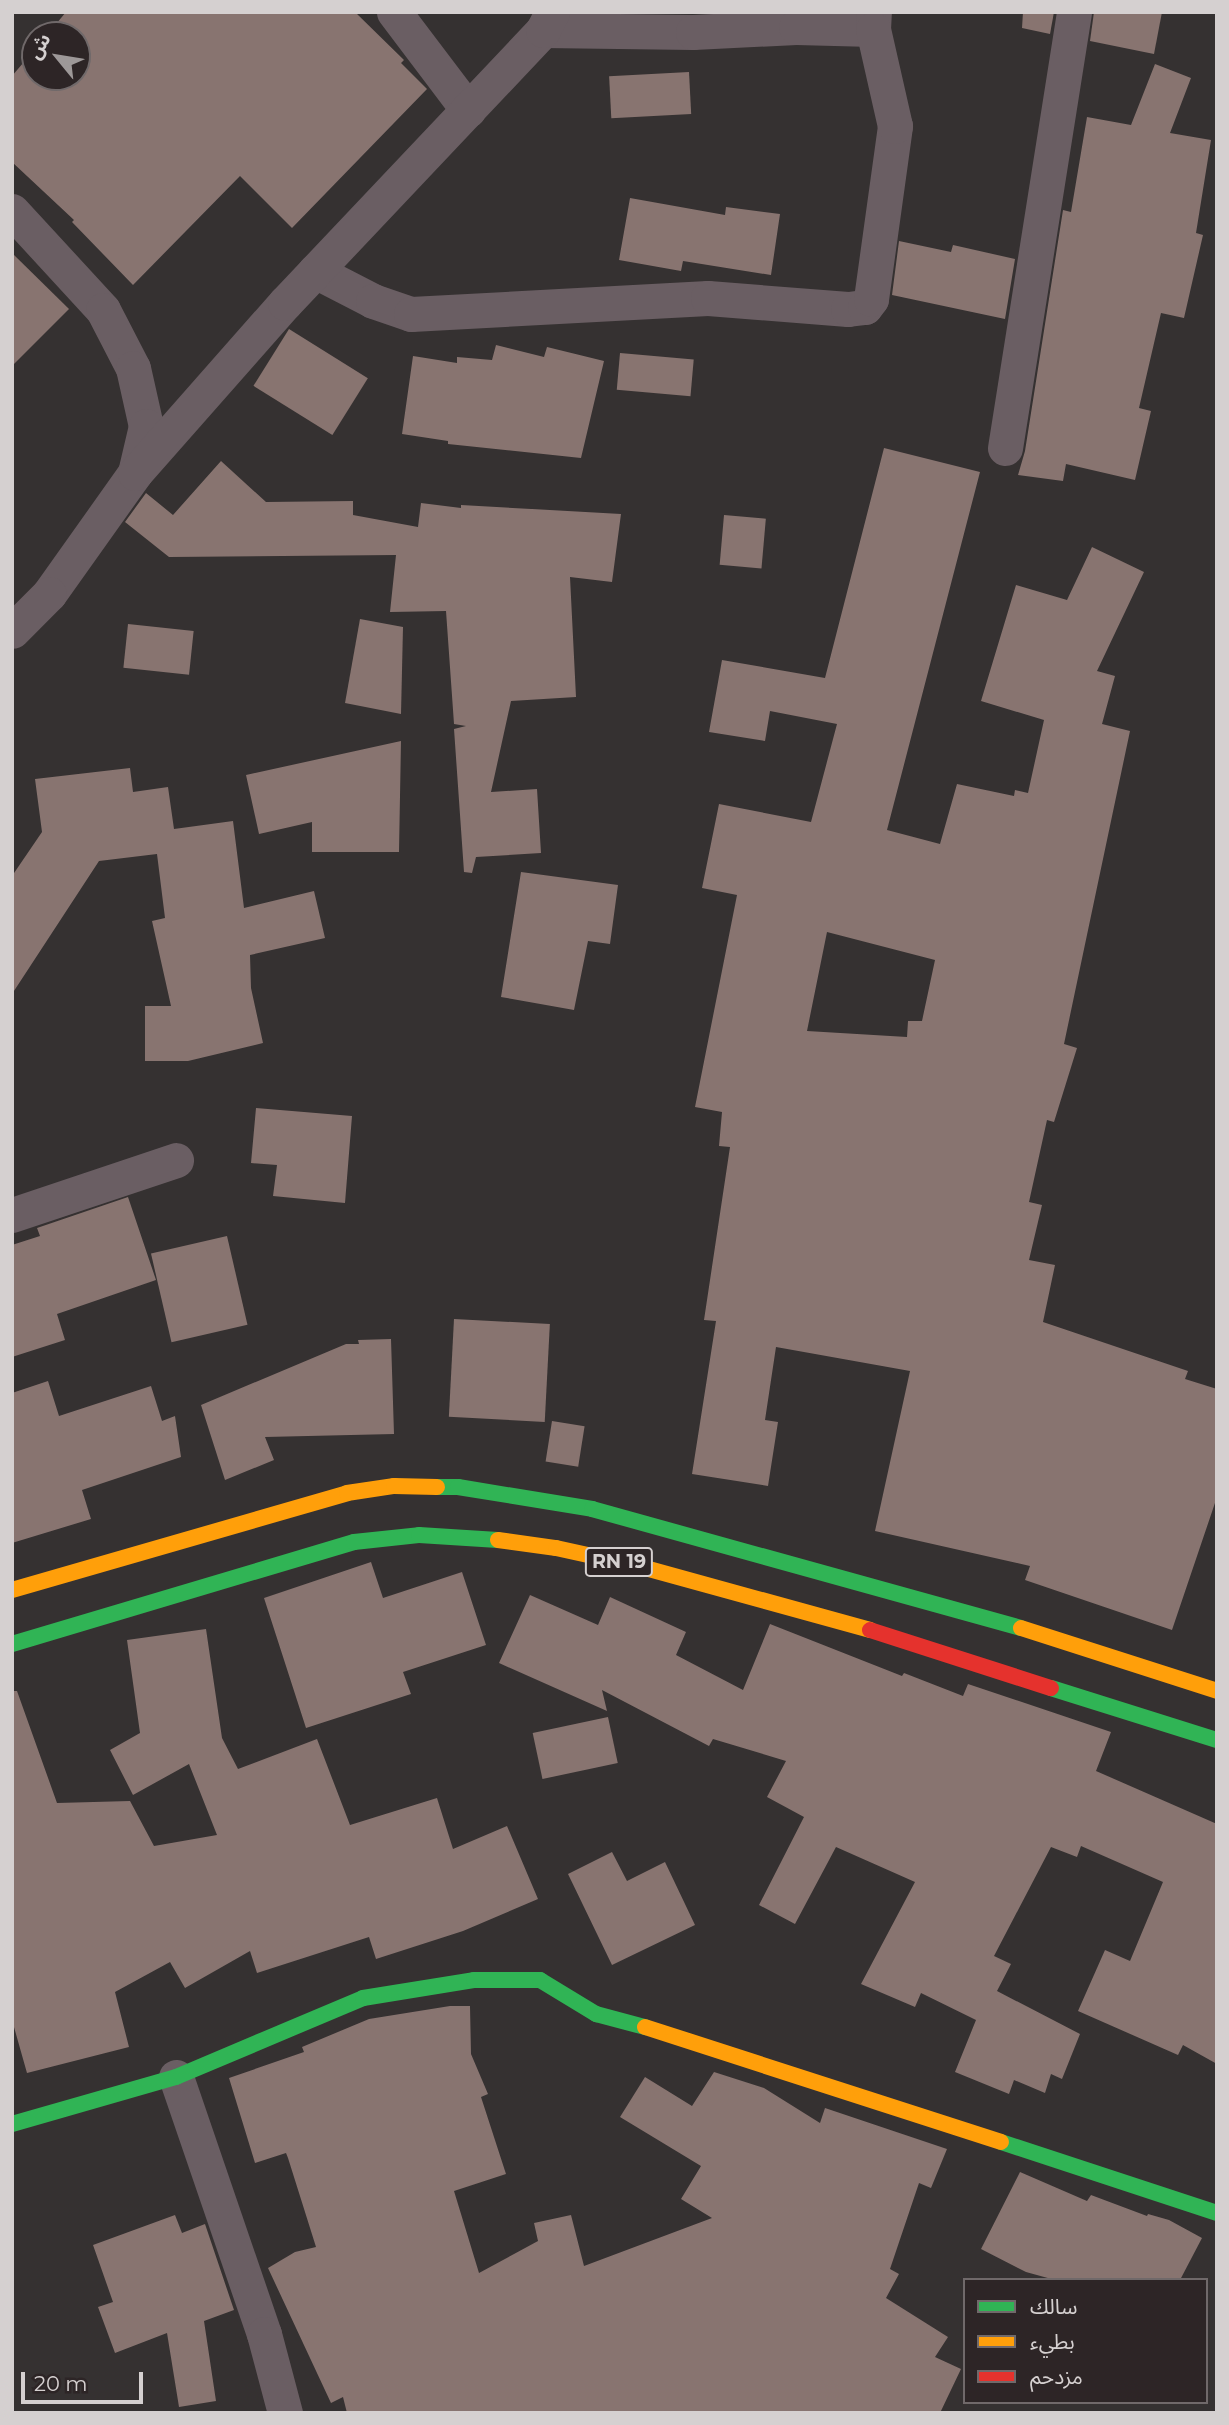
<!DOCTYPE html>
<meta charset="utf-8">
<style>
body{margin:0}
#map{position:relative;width:1229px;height:2425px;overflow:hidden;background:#353131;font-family:Montserrat,"Noto Sans Arabic",sans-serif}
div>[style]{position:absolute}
.building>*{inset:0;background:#887470;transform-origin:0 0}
.street>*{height:35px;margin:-17.5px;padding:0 17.5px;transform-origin:17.5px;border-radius:17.5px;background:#6a5e63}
.fast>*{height:16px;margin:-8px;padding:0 8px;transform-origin:8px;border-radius:8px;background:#30b455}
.slow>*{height:16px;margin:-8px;padding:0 8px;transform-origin:8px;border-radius:8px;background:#ff9f0a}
.jam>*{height:16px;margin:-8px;padding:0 8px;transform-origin:8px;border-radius:8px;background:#e5322d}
span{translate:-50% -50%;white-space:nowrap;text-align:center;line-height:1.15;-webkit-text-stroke:7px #2d2526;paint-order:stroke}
.shield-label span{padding:2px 5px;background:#2d2526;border:2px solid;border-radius:5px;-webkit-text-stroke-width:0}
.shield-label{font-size:19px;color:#d5d0d0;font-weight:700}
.frame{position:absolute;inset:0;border:14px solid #d5d0d0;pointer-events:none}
.legend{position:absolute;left:963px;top:2278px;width:245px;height:126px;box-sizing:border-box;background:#2d2526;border:2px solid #70696a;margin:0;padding:9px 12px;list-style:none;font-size:21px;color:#d5d0d0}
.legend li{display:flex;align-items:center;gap:14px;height:35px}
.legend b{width:35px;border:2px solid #70696a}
.north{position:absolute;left:21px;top:21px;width:70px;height:70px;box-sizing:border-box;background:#2d2526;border:2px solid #70696a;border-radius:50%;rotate:300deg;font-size:19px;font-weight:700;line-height:28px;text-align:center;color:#d5d0d0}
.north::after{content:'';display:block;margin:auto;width:24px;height:32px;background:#9d9898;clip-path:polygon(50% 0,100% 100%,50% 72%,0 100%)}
.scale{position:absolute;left:21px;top:2372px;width:122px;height:32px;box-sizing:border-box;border:4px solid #d5d0d0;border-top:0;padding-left:9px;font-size:21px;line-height:24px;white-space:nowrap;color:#d5d0d0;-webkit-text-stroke:5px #2d2526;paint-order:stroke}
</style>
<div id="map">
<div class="building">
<i style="clip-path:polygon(66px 12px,355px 12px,404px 60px,401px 63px,427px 89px,292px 228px,240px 176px,133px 285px,72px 222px,74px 220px,12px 162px,12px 76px,35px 49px,35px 77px,77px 77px,77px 35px,47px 35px)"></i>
<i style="clip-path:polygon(1023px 12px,1054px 12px,1050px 34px,1022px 28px)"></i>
<i style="clip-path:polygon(1094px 12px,1162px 12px,1154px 54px,1090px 41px)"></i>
<i style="clip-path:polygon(1155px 64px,1191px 78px,1170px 133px,1211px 140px,1196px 233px,1203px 235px,1184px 318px,1161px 313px,1139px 408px,1151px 411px,1135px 480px,1066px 464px,1063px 481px,1018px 475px,1025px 451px,1063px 210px,1071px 212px,1087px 117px,1131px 125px)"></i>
<i style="left:689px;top:72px;width:42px;height:80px;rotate:87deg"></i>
<i style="clip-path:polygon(630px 198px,725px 215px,726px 207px,780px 214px,771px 275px,683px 261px,681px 271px,619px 260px)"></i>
<i style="clip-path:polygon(899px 241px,951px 252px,953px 245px,1015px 259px,1005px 319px,892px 295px)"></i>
<i style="clip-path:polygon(12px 253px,69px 309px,12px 366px)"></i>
<i style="left:289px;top:329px;width:93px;height:67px;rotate:32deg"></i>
<i style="clip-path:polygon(496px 345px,544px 357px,547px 347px,604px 361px,581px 458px,448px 444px,448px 441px,402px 434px,413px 356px,457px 363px,457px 357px,492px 360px)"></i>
<i style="left:620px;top:353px;width:74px;height:37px;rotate:5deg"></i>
<i style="clip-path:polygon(evenodd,884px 448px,980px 472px,887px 830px,940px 844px,957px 784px,1014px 796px,1015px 790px,1028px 793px,1044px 720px,981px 701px,1016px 585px,1067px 600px,1092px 547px,1144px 572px,1097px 671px,1115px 676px,1102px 724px,1130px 731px,1064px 1044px,1077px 1048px,1054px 1122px,1047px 1120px,1029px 1202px,1042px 1205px,1029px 1260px,1055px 1265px,1043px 1322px,1188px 1371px,1185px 1379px,1217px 1389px,1217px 1497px,1172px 1630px,1025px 1580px,1030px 1566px,875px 1531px,910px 1371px,776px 1347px,765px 1420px,778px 1422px,768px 1486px,692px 1474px,716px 1321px,704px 1320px,730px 1147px,719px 1146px,722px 1112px,695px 1107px,737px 895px,702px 888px,719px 804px,811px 822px,837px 724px,770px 711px,765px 741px,709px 732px,722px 660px,825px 678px,884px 448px,827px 932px,935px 960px,922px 1021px,908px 1021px,907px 1037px,807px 1031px,827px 932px)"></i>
<i style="clip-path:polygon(221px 461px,266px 502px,353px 501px,353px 515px,418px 527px,421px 503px,461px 508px,461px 505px,621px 514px,612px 582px,570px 577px,576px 697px,511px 701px,491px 792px,537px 789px,541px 853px,476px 857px,472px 873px,464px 872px,454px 729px,466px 726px,454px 724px,446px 611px,390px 612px,396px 555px,169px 557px,125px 522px,146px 493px,173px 515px)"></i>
<i style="left:724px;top:515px;width:42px;height:50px;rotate:5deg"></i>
<i style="clip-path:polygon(360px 619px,403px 627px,401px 714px,345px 703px)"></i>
<i style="left:128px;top:624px;width:66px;height:44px;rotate:6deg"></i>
<i style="clip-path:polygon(401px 741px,399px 852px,312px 852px,312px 822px,259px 834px,246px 775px)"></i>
<i style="clip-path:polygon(130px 768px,133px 792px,168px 787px,174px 829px,233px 821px,244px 908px,314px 891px,325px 938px,250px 955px,251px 988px,263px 1043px,188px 1061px,145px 1061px,145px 1006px,171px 1006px,152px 921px,165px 918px,157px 854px,99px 861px,12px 994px,12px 876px,42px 832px,35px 779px)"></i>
<i style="clip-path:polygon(521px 872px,618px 885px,610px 944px,588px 941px,574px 1010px,501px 997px)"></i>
<i style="clip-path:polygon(256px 1108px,352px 1116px,345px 1203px,273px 1196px,277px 1165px,251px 1163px)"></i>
<i style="clip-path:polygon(128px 1197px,156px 1280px,57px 1314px,65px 1340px,12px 1357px,12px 1245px,40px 1236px,37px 1228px)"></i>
<i style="left:227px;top:1236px;width:91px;height:78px;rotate:77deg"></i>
<i style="left:454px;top:1319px;width:96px;height:98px;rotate:3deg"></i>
<i style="clip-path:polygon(391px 1339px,394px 1434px,265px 1437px,274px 1460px,225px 1480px,201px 1405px,346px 1344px,359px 1344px,358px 1340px)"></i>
<i style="clip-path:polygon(48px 1381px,59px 1416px,151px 1386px,162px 1421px,175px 1416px,181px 1457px,82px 1490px,91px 1519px,12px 1543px,12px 1393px)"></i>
<i style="left:552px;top:1421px;width:33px;height:41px;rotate:9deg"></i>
<i style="clip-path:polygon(371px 1562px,383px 1598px,462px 1572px,486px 1645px,403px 1672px,411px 1694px,306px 1728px,264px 1598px)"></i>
<i style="clip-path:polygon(530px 1595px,598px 1625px,610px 1597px,686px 1632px,676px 1655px,743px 1690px,770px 1624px,902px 1676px,904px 1673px,963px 1696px,968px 1684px,1111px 1732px,1096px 1771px,1217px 1824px,1217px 2064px,1183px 2045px,1178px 2055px,1078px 2011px,1105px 1950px,1130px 1961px,1163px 1882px,1081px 1846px,1077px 1857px,1051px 1847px,994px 1956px,1011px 1964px,997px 1991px,1080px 2034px,1062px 2079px,1051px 2074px,1045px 2093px,1014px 2080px,1009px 2094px,955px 2072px,976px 2020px,921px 1993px,915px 2007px,861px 1984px,915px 1882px,836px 1847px,795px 1924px,759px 1905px,804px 1817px,767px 1797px,786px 1761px,713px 1739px,709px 1746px,602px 1690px,607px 1711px,499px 1663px)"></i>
<i style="clip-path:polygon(206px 1629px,222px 1738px,238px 1769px,317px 1739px,350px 1825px,437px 1798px,453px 1849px,507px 1826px,538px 1899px,463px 1931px,376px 1959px,369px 1937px,257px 1973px,250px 1951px,185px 1988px,170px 1962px,115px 1992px,129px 2047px,27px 2073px,12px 2020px,12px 1691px,17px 1691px,57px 1803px,130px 1801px,154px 1846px,217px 1835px,189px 1764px,133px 1795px,110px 1750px,140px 1733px,127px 1640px)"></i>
<i style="left:608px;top:1717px;width:47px;height:77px;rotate:78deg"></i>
<i style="clip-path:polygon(612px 1852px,627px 1881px,665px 1862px,695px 1925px,612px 1965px,568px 1874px)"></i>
<i style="clip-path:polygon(450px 2006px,470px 2006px,471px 2054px,488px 2094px,481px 2097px,506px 2174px,454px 2191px,479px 2273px,538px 2241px,534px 2223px,571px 2215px,584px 2266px,712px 2218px,681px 2199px,701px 2166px,620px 2117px,645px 2077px,692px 2106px,714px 2072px,764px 2088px,820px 2123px,825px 2108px,947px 2149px,931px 2188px,919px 2183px,890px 2269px,899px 2274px,886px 2298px,948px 2337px,935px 2357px,961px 2369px,940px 2413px,347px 2413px,343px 2397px,331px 2403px,268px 2268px,295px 2252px,316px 2247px,288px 2158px,286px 2153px,255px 2163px,229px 2078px,304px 2052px,302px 2047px,369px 2019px)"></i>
<i style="clip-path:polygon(1020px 2172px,1087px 2201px,1091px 2195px,1147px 2216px,1148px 2214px,1169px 2220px,1202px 2238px,1180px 2280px,1055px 2280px,1026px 2272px,981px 2249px)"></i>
<i style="clip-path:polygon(175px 2215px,182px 2233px,205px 2224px,234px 2310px,204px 2321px,216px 2401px,179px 2407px,167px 2333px,115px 2353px,98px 2307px,113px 2302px,93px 2245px)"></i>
</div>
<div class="street">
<i style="left:394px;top:12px;width:123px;rotate:52.9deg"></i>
<i style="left:543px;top:30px;width:150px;rotate:0.8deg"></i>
<i style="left:693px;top:32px;width:103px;rotate:-2.8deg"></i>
<i style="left:796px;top:27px;width:77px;rotate:1.5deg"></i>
<i style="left:873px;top:29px;width:17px;rotate:-87deg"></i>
<i style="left:12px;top:211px;width:134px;rotate:47.4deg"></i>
<i style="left:103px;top:310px;width:65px;rotate:62.7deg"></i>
<i style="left:133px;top:368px;width:59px;rotate:77.4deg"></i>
<i style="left:146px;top:426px;width:48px;rotate:103.2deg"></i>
<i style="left:135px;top:473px;width:148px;rotate:125.4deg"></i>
<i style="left:49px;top:594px;width:52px;rotate:135deg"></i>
<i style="left:315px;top:271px;width:65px;rotate:27.3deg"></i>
<i style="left:373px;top:301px;width:40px;rotate:18.9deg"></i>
<i style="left:411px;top:314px;width:297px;rotate:-3.1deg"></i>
<i style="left:708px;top:298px;width:140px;rotate:4.5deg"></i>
<i style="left:848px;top:309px;width:17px;rotate:-7deg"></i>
<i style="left:865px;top:307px;width:10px;rotate:-53deg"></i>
<i style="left:871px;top:299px;width:175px;rotate:-82.1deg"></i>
<i style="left:895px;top:126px;width:99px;rotate:-102.8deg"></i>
<i style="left:1005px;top:448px;width:441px;rotate:-81deg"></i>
<i style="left:135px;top:473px;width:227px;rotate:-48.6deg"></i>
<i style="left:285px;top:303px;width:376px;rotate:-46.6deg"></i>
<i style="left:543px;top:30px;width:20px;rotate:-63deg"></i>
<i style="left:12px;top:1215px;width:173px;rotate:-18.5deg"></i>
<i style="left:176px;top:2077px;width:272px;rotate:71.1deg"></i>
<i style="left:264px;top:2334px;width:82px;rotate:75.1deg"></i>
</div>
<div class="fast">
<i style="left:437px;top:1487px;width:21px"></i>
<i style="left:458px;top:1487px;width:136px;rotate:9.3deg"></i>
<i style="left:592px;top:1509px;width:445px;rotate:15.5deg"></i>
<i style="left:12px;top:1644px;width:357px;rotate:-16.6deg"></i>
<i style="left:354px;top:1542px;width:65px;rotate:-6.1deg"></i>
<i style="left:419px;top:1535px;width:79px;rotate:3.6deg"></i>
<i style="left:1051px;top:1688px;width:174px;rotate:17.4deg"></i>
<i style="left:12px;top:2124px;width:171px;rotate:-16deg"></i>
<i style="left:176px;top:2077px;width:203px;rotate:-22.9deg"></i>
<i style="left:363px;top:1998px;width:112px;rotate:-9.2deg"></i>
<i style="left:474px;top:1980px;width:66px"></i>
<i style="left:540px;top:1980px;width:66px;rotate:31.3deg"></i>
<i style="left:596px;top:2014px;width:51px;rotate:14.9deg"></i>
<i style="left:1001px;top:2142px;width:227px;rotate:18.2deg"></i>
</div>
<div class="slow">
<i style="left:498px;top:1540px;width:59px;rotate:7.9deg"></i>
<i style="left:556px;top:1548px;width:84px;rotate:12.4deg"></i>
<i style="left:638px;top:1566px;width:241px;rotate:15.4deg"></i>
<i style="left:12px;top:1590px;width:349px;rotate:-16.1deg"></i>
<i style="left:347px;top:1493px;width:48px;rotate:-8.5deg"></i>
<i style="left:394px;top:1486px;width:43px;rotate:1.3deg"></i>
<i style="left:1021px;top:1628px;width:206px;rotate:17.8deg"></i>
<i style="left:645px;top:2027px;width:374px;rotate:17.9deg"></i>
</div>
<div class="jam">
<i style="left:870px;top:1630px;width:190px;rotate:17.8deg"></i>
</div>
<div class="shield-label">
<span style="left:619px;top:1562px">RN 19</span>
</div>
<div class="frame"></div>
<ul class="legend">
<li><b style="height:9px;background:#30b455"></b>سالك</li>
<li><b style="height:9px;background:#ff9f0a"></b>بطيء</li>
<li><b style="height:9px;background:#e5322d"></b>مزدحم</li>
</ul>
<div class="north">ش</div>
<div class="scale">20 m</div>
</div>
